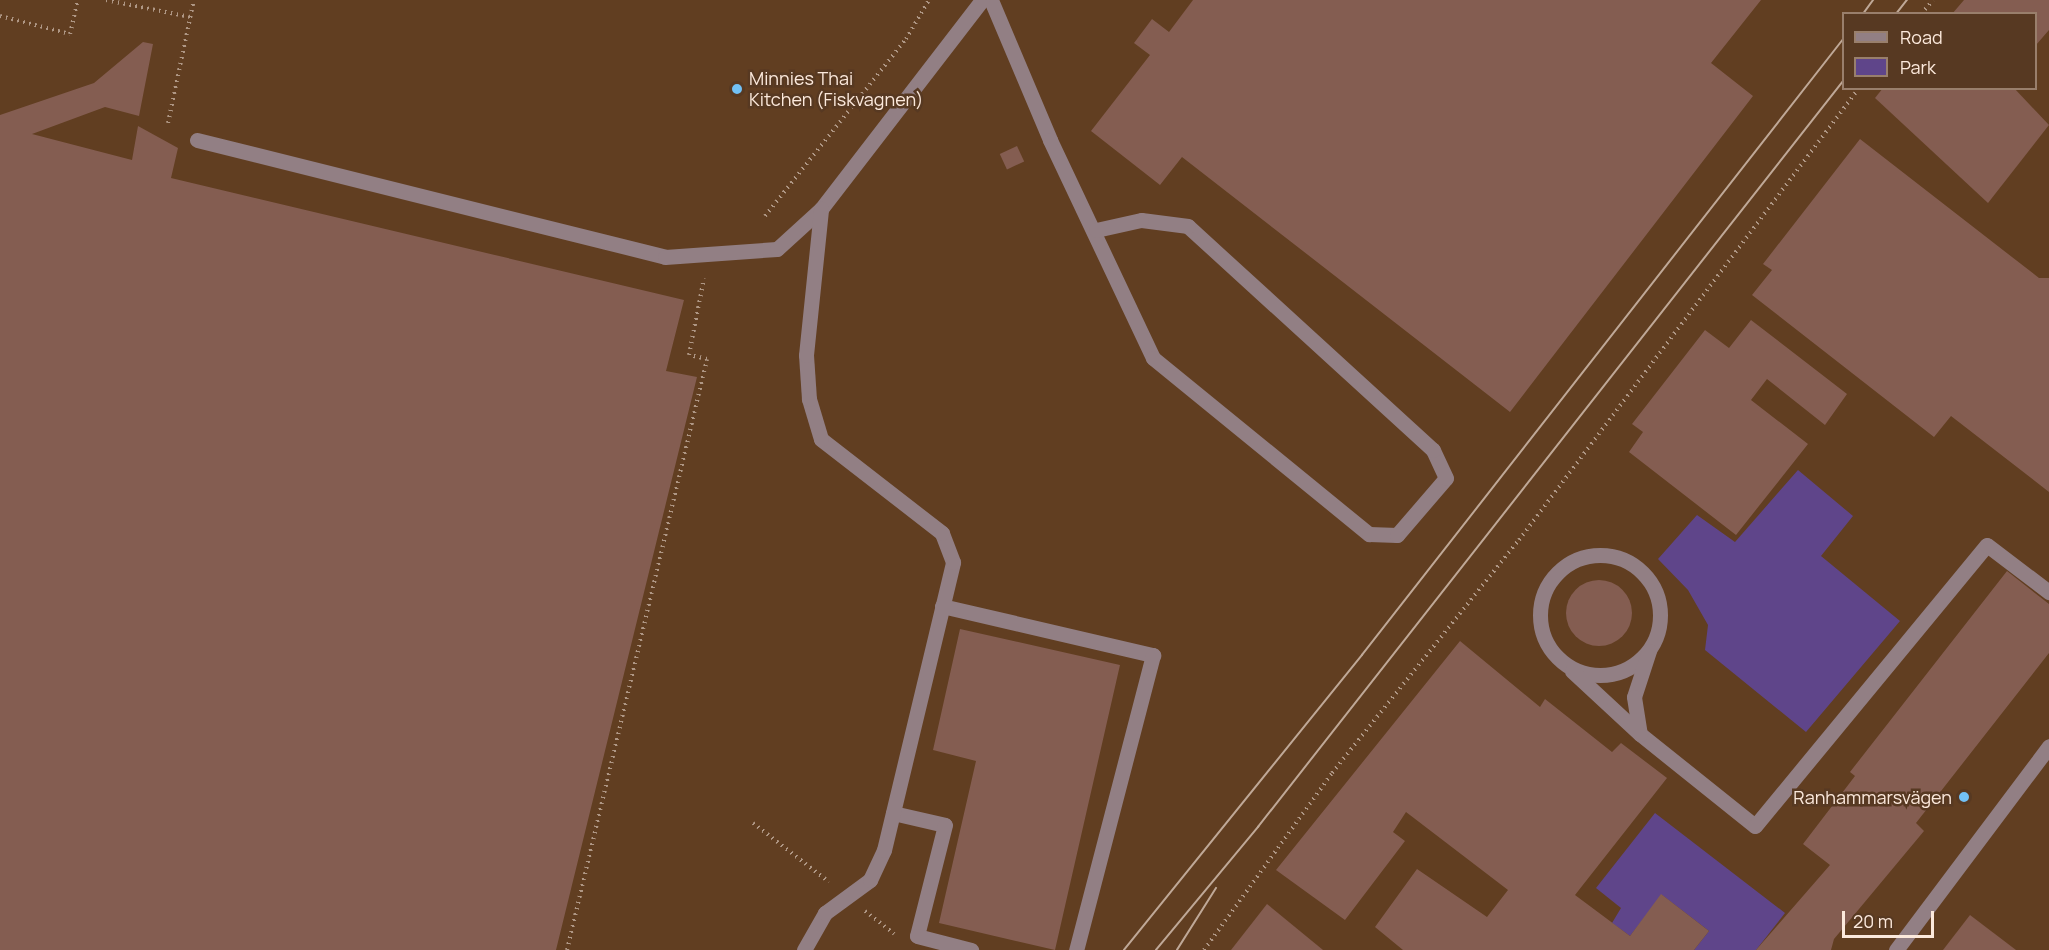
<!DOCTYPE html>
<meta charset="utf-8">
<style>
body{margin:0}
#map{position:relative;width:2049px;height:950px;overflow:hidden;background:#573922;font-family:Manrope,sans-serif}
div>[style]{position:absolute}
.built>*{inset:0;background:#613e21}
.green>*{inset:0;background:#5f458a}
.building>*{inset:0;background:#845d51;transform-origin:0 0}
.round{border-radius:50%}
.path>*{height:4px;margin-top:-2px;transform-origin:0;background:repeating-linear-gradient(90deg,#af9785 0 1.5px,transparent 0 6px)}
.minor>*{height:15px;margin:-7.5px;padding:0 7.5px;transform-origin:7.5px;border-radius:7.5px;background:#927f84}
.minor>.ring{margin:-7.5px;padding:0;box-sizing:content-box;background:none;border:15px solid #927f84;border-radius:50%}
.tram>*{height:1.5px;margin:-0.75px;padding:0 0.75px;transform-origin:0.75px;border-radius:0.75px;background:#bfa897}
.dots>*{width:16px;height:16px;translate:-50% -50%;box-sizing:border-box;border:3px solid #573922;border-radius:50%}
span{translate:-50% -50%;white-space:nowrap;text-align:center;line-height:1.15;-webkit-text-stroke:5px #573922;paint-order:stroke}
.poi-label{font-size:18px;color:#fce9dc}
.left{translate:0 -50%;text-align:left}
.right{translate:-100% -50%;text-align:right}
.legend{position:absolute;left:1842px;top:12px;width:195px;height:78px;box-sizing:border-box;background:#573922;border:2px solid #997f6c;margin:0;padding:8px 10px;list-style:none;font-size:18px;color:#fce9dc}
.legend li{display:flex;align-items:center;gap:12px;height:30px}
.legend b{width:30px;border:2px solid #997f6c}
.scale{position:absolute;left:1842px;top:911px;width:92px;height:27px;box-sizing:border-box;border:3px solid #fce9dc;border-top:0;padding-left:8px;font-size:18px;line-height:21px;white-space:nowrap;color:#fce9dc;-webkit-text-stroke:4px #573922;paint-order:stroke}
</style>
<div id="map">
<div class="built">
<i style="clip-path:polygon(evenodd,0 0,2049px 0,2049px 950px,0 950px,0 0,1844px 14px,2036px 14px,2036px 88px,1844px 88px,1844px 14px)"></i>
</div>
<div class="green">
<i style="clip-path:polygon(1798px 470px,1853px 516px,1821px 556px,1900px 621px,1806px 732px,1705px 650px,1708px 625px,1688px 590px,1658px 559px,1697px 515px,1735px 542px)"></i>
<i style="clip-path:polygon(1655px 813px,1785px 913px,1756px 950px,1694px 950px,1709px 931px,1662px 895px,1630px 936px,1612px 923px,1621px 908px,1596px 888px)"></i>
</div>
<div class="building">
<i style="clip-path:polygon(1193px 0,1761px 0,1711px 63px,1753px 96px,1510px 412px,1182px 157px,1160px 185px,1091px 131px,1150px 55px,1134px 43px,1152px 19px,1169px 32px)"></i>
<i style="clip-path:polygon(1964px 0,2049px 0,2049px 30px,2036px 45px,2036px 14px,1952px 14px)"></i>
<i style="clip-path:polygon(143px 42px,153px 44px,139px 116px,105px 107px,32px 134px,132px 160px,138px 126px,178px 148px,171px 178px,684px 300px,666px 371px,697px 377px,556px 950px,0 950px,0 115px,94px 83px)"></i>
<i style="clip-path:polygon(1883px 88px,2014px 88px,2049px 125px,1988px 203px,1875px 98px)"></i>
<i style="clip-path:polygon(1860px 139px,2039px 278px,2049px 278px,2049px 492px,1951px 416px,1934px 437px,1752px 295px,1772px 270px,1763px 264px)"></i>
<i style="left:1017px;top:146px;width:17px;height:19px;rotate:65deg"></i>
<i style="clip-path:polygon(1751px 320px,1847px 394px,1825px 425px,1767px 379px,1751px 400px,1808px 444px,1736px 535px,1629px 452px,1643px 432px,1632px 424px,1705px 330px,1729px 348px)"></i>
<i style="clip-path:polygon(2007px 571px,2049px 604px,2049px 653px,1916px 823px,1924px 831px,1834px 939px,1831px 950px,1756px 950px,1830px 865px,1803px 844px,1855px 776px,1850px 772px)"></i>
<i class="round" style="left:1566px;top:580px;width:66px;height:66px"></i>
<i style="clip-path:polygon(960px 629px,1120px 665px,1055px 950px,939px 923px,976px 761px,933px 750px)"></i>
<i style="clip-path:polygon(1460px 641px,1540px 707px,1545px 699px,1612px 752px,1621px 743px,1667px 778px,1575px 895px,1630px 936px,1661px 894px,1709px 931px,1694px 950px,1403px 950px,1375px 927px,1417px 869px,1487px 917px,1508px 890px,1406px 812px,1393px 832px,1405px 841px,1345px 920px,1276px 870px)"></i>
<i style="clip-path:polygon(1267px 904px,1323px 950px,1231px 950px)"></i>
<i style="clip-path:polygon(1970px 915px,2016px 950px,1943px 950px)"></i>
</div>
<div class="path">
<i style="left:106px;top:0;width:86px;rotate:11.4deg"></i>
<i style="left:1921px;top:14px;width:18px;rotate:-49deg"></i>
<i style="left:0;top:16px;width:72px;rotate:14.4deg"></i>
<i style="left:70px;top:34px;width:35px;rotate:-77deg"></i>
<i style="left:168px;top:123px;width:126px;rotate:-78.1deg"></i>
<i style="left:765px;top:216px;width:226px;rotate:-51.5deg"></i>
<i style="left:906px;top:39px;width:45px;rotate:-59.5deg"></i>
<i style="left:753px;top:823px;width:96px;rotate:37.8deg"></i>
<i style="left:865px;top:911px;width:37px;rotate:38deg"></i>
<i style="left:567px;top:950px;width:607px;rotate:-76.67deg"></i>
<i style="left:707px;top:359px;width:18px;rotate:-167deg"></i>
<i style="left:689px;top:355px;width:78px;rotate:-79deg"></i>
<i style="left:1204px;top:950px;width:218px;rotate:-54.1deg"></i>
<i style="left:1332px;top:773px;width:299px;rotate:-51.3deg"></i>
<i style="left:1519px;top:540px;width:566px;rotate:-53.05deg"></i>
</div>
<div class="minor">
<i style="left:991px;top:0;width:152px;rotate:67.1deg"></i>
<i style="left:1050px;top:140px;width:241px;rotate:64.7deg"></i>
<i style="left:1153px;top:358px;width:279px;rotate:39.2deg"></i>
<i style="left:1369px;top:534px;width:28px;rotate:2deg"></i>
<i style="left:1397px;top:535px;width:75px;rotate:-49.3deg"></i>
<i style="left:1446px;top:478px;width:31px;rotate:-115deg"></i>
<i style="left:1433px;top:450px;width:332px;rotate:-137.6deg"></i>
<i style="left:1188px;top:226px;width:47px;rotate:-172.7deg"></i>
<i style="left:1141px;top:220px;width:46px;rotate:167.5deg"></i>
<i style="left:197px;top:140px;width:482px;rotate:14deg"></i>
<i style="left:665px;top:257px;width:112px;rotate:-4.1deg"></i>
<i style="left:777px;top:249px;width:59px;rotate:-42.3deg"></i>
<i style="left:821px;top:209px;width:264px;rotate:-52.4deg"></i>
<i class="ring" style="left:1540px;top:555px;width:105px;height:105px"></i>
<i style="left:942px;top:606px;width:217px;rotate:13.1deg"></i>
<i style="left:1153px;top:655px;width:305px;rotate:104.6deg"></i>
<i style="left:1649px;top:651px;width:48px;rotate:108.1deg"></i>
<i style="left:1634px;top:697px;width:37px;rotate:81deg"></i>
<i style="left:1640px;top:734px;width:147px;rotate:38.7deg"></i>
<i style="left:1755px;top:826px;width:364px;rotate:-50.5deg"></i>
<i style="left:1987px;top:545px;width:78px;rotate:37.2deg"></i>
<i style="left:1572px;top:671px;width:93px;rotate:42.8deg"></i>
<i style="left:893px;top:813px;width:53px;rotate:13deg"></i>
<i style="left:945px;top:825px;width:114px;rotate:104.2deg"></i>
<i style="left:917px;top:936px;width:56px;rotate:14.5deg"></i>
<i style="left:804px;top:950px;width:43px;rotate:-60.4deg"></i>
<i style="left:825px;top:913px;width:56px;rotate:-36.3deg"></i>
<i style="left:870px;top:880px;width:33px;rotate:-65deg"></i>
<i style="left:884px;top:850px;width:296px;rotate:-76.5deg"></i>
<i style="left:953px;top:562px;width:31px;rotate:-111deg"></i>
<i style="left:942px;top:533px;width:153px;rotate:-142.2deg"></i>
<i style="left:821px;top:439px;width:42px;rotate:-106.7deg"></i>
<i style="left:809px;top:399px;width:44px;rotate:-93.9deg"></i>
<i style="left:806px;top:355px;width:147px;rotate:-84.1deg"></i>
<i style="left:1896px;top:950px;width:255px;rotate:-53.1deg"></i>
</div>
<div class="tram">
<i style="left:1863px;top:14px;width:17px;rotate:-54deg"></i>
<i style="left:1896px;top:14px;width:18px;rotate:-52deg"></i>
<i style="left:1124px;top:950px;width:379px;rotate:-51.1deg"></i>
<i style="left:1362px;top:655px;width:783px;rotate:-52deg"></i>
<i style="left:1156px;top:950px;width:160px;rotate:-50.3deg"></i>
<i style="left:1258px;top:827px;width:949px;rotate:-51.89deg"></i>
<i style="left:1177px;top:950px;width:73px;rotate:-57.8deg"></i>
</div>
<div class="dots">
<i style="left:737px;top:89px;background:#72c1f5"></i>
<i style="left:1964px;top:797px;background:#72c1f5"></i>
</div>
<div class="poi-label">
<span class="left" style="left:749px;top:89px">Minnies Thai<br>Kitchen (Fiskvagnen)</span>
<span class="right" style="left:1952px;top:797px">Ranhammarsvägen</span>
</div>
<ul class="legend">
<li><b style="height:8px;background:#927f84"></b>Road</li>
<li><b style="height:16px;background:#5f458a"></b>Park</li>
</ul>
<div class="scale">20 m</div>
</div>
